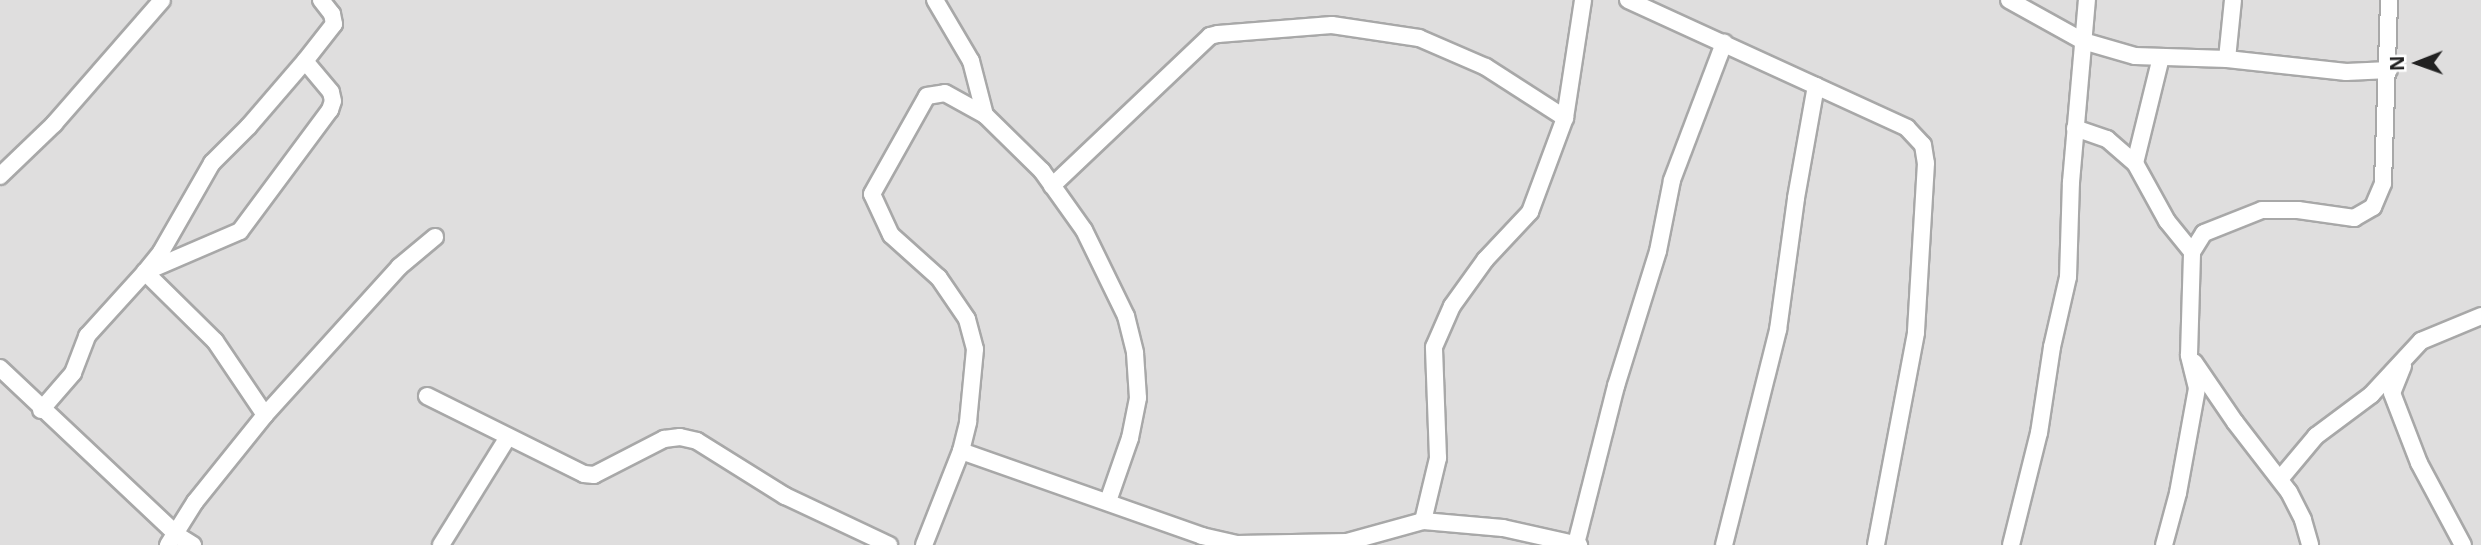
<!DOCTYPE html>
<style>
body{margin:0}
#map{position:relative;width:2481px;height:545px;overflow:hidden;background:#f2ede7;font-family:"Noto Sans",sans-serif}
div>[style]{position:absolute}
.residential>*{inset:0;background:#dfdede;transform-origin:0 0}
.roads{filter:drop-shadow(2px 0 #a8a8a8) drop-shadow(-2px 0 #a8a8a8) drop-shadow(0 2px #a8a8a8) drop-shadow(0 -2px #a8a8a8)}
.minor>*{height:16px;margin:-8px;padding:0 8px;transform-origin:8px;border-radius:8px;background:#fff}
span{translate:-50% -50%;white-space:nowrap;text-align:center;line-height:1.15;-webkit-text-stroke:5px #fff;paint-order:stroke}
.north{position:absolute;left:2383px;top:28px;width:70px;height:70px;-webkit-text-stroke:5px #fff;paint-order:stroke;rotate:269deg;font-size:19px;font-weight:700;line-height:28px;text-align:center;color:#212121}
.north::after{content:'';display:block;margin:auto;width:24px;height:32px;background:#212121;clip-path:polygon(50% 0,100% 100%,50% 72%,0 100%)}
</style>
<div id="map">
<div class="residential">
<i style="left:0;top:0;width:2481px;height:545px"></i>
</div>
<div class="roads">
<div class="minor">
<i style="left:935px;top:0;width:71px;rotate:59.5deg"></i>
<i style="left:971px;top:61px;width:56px;rotate:75.5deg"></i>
<i style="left:1628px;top:0;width:307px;rotate:24.6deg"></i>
<i style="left:1907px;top:128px;width:23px;rotate:47deg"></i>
<i style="left:1923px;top:145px;width:18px;rotate:81deg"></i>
<i style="left:1926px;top:163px;width:170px;rotate:93.4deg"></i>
<i style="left:1916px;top:333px;width:216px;rotate:100.7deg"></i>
<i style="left:2009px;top:0;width:85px;rotate:29deg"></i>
<i style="left:2083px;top:41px;width:54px;rotate:16.1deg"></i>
<i style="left:2135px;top:56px;width:92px;rotate:1.9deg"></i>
<i style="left:2227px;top:59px;width:120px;rotate:6.2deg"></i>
<i style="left:2346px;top:72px;width:43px;rotate:-2.7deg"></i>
<i style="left:2227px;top:59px;width:59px;rotate:-84.2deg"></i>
<i style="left:2075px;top:128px;width:34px;rotate:19deg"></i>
<i style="left:2107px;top:139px;width:37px;rotate:41deg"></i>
<i style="left:2135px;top:163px;width:66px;rotate:61.1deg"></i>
<i style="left:2167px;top:221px;width:40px;rotate:51deg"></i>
<i style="left:2135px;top:163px;width:109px;rotate:-76.2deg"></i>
<i style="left:0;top:176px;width:75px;rotate:-43.9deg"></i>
<i style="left:54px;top:124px;width:164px;rotate:-48.9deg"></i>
<i style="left:1052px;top:186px;width:218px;rotate:-43.5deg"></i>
<i style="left:1210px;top:36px;width:8px;rotate:-14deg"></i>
<i style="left:1218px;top:34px;width:114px;rotate:-4.5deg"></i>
<i style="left:1332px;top:25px;width:88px;rotate:8.5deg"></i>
<i style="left:1419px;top:38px;width:73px;rotate:23.4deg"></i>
<i style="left:1486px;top:67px;width:94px;rotate:32.8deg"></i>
<i style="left:2194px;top:362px;width:73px;rotate:55.7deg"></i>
<i style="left:2235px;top:422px;width:88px;rotate:52.4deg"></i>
<i style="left:2289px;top:492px;width:31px;rotate:63deg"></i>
<i style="left:2303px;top:520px;width:26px;rotate:74deg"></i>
<i style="left:2403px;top:366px;width:29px;rotate:112deg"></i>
<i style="left:2392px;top:393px;width:75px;rotate:68.9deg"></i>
<i style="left:2419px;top:463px;width:93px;rotate:61.8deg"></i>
<i style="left:0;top:368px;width:243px;rotate:43.3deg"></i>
<i style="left:177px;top:535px;width:19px;rotate:32deg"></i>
<i style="left:427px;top:396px;width:175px;rotate:26.4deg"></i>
<i style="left:584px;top:474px;width:10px;rotate:6deg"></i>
<i style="left:594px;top:475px;width:79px;rotate:-27.2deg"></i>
<i style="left:664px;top:439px;width:16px;rotate:-7deg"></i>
<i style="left:680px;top:437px;width:17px;rotate:13deg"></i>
<i style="left:697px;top:441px;width:104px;rotate:32deg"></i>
<i style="left:785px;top:496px;width:115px;rotate:25.2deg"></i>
<i style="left:41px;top:410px;width:49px;rotate:-49.1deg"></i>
<i style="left:73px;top:373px;width:40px;rotate:-69deg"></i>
<i style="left:87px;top:336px;width:86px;rotate:-47.8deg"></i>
<i style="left:145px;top:272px;width:103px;rotate:-23.3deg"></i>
<i style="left:240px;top:231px;width:151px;rotate:-53.4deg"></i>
<i style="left:330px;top:110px;width:9px;rotate:-72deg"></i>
<i style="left:333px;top:101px;width:9px;rotate:-103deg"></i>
<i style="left:331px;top:92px;width:40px;rotate:-130deg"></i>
<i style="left:305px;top:61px;width:47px;rotate:-51.9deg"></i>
<i style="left:334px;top:24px;width:10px;rotate:-101deg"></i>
<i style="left:332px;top:14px;width:18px;rotate:-128deg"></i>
<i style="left:265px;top:415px;width:89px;rotate:-124deg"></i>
<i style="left:215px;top:341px;width:98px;rotate:-135.4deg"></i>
<i style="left:145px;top:272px;width:26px;rotate:-51deg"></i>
<i style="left:161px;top:252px;width:103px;rotate:-60.2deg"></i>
<i style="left:212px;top:163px;width:52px;rotate:-45deg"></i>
<i style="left:249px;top:126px;width:86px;rotate:-49.3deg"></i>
<i style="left:961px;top:451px;width:256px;rotate:19.4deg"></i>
<i style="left:1202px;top:536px;width:36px;rotate:13deg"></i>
<i style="left:1237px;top:544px;width:110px;rotate:-1deg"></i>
<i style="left:1347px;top:542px;width:79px;rotate:-15.4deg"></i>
<i style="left:1423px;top:521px;width:80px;rotate:5deg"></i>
<i style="left:1503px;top:528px;width:78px;rotate:12.6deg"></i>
<i style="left:2280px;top:479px;width:56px;rotate:-50.1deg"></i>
<i style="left:2316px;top:436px;width:69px;rotate:-36.7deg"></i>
<i style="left:2371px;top:395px;width:74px;rotate:-47.2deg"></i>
<i style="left:2421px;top:341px;width:65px;rotate:-22.6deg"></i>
<i style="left:1423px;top:521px;width:65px;rotate:-76.6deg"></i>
<i style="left:1438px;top:458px;width:111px;rotate:-92.1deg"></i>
<i style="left:1434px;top:347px;width:45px;rotate:-66.3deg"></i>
<i style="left:1452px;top:306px;width:57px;rotate:-54.3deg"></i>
<i style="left:1485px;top:260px;width:66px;rotate:-46.8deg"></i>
<i style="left:1530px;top:212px;width:100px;rotate:-69.6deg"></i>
<i style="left:1565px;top:118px;width:119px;rotate:-81.3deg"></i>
<i style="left:1576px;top:544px;width:163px;rotate:-75.8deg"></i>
<i style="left:1616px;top:386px;width:141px;rotate:-72.7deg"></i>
<i style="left:1658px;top:251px;width:72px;rotate:-78.8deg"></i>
<i style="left:1672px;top:180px;width:147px;rotate:-69.2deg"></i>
<i style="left:168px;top:545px;width:51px;rotate:-57.9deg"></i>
<i style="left:195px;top:502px;width:112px;rotate:-51.2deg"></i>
<i style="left:265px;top:415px;width:200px;rotate:-47.8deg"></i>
<i style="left:399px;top:267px;width:47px;rotate:-39.8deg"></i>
<i style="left:441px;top:545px;width:127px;rotate:-58.2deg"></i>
<i style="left:924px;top:545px;width:101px;rotate:-68.5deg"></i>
<i style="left:961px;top:451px;width:30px;rotate:-76deg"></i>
<i style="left:968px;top:422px;width:73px;rotate:-84.5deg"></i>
<i style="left:975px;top:349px;width:31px;rotate:-105deg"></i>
<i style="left:967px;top:319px;width:50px;rotate:-124.3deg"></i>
<i style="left:939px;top:278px;width:64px;rotate:-138.1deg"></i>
<i style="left:891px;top:235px;width:45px;rotate:-114.9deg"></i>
<i style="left:872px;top:194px;width:112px;rotate:-60.7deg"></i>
<i style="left:927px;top:96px;width:18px;rotate:-9deg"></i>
<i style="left:945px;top:93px;width:46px;rotate:28.8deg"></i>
<i style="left:985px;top:115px;width:80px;rotate:44.5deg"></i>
<i style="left:1042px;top:171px;width:72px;rotate:54.6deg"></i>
<i style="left:1084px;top:230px;width:96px;rotate:64deg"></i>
<i style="left:1126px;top:316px;width:38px;rotate:76deg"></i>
<i style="left:1135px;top:353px;width:45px;rotate:86.2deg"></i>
<i style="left:1138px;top:398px;width:41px;rotate:101.3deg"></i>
<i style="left:1130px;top:438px;width:67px;rotate:109.2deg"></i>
<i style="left:1724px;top:545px;width:222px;rotate:-75.9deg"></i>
<i style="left:1778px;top:330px;width:133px;rotate:-82.2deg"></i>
<i style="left:1796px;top:198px;width:114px;rotate:-79.9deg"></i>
<i style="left:2011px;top:545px;width:115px;rotate:-76deg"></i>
<i style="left:2039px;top:433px;width:87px;rotate:-81.4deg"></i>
<i style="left:2052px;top:347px;width:72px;rotate:-77.1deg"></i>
<i style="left:2068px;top:277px;width:95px;rotate:-88.2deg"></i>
<i style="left:2071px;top:182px;width:183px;rotate:-85deg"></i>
<i style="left:2164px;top:545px;width:54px;rotate:-74.9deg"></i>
<i style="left:2178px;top:493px;width:107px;rotate:-79.7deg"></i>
<i style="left:2197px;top:388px;width:34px;rotate:-104deg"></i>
<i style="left:2189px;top:355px;width:103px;rotate:-88.3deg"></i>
<i style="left:2192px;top:252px;width:22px;rotate:-58deg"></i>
<i style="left:2204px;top:233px;width:62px;rotate:-21.6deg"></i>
<i style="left:2262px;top:210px;width:36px"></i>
<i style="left:2298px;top:210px;width:57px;rotate:8.1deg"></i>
<i style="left:2354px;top:218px;width:22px;rotate:-30deg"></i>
<i style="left:2373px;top:207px;width:26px;rotate:-67deg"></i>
<i style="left:2383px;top:183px;width:183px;rotate:-88.1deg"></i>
</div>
</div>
<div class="north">N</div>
</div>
